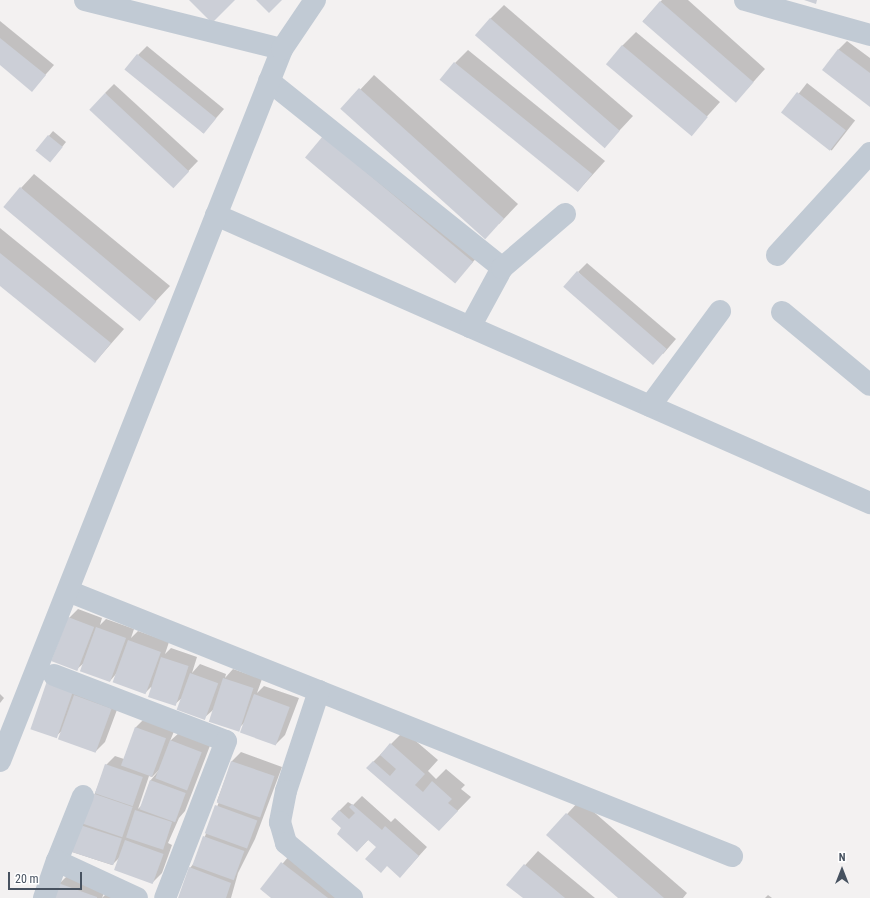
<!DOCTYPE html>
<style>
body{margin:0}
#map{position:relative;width:870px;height:898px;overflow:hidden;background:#f3f1f1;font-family:"Roboto Condensed",sans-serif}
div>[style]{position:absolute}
.shadow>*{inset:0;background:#0003;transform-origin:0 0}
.building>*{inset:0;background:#cccfd7;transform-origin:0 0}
.minor>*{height:22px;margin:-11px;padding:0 11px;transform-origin:11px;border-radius:11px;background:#c1cad4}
span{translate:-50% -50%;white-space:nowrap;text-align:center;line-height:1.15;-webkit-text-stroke:3px #fff;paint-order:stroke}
.north{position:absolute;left:822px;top:850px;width:40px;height:40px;-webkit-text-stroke:3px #fff;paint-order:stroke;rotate:0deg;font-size:11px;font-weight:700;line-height:16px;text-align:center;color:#475260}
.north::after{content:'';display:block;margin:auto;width:14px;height:18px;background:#475260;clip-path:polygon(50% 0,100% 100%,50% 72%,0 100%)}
.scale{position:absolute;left:8px;top:872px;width:74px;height:18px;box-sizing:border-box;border:2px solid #475260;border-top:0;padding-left:5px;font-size:12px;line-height:14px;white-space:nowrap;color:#475260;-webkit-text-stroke:3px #fff;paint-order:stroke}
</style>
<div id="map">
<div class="shadow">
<i style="clip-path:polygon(662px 0,688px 0,765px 69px,747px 89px,643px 21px)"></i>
<i style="clip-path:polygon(504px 5px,633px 116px,606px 145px,490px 19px)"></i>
<i style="clip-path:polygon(0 21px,54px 65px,32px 90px,0 64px)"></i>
<i style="clip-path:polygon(636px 32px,720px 102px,691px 134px,622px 46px)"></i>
<i style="clip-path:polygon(847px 41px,870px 58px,870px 106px,838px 50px)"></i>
<i style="clip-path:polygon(147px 46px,224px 109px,203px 133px,138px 55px)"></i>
<i style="clip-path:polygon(468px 50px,605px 161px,578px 191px,455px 63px)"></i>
<i style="clip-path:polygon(374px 75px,518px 204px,499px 224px,342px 109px)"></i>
<i style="left:807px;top:83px;width:61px;height:38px;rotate:38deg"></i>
<i style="clip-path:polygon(114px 84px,198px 161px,173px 187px,105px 93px)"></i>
<i style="clip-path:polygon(53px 131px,66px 142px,54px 157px,37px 150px)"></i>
<i style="clip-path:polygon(324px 137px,485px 249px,454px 282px)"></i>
<i style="clip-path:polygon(34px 174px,170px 286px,139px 319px,21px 188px)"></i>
<i style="clip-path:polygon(0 228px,124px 329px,95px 362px,0 285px)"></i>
<i style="clip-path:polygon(587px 263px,676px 339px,663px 354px,578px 272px)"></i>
<i style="clip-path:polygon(78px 609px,102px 618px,100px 625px,106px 619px,134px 629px,131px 638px,138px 631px,169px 642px,165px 654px,171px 648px,197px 657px,192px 673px,200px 664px,226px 674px,225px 678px,233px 669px,262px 679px,257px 693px,264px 686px,299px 698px,285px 735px,276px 744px,244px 723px,237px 730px,213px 710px,204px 718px,183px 697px,174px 705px,151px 687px,145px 693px,116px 674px,110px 681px,84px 663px,77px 669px,69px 618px)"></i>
<i style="clip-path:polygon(48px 681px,121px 699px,105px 742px,95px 752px,63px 730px,55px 737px)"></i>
<i style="clip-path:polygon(0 694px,4px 698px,0 703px)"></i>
<i style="clip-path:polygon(evenodd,145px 718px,175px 729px,170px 741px,180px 732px,211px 743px,185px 811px,179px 818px,168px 843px,172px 845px,162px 873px,153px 882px,119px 858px,112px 865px,72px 852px,106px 765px,115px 756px,124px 759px,136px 727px,145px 718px,161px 768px,150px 781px,142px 805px,138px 809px,149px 776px,152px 777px,161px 768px)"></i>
<i style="clip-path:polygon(404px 731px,438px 760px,428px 771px,436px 779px,446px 769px,465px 785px,461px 789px,471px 797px,439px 830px,373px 762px)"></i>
<i style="clip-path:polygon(241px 752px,282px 767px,255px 839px,238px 873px,231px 898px,180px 898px,190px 868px,194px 863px,219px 802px,217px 801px,232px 761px)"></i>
<i style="clip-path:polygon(362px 796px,391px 822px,395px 818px,427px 847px,409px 867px,369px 839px,357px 851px,343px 828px,339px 811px,348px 802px,353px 805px)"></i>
<i style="clip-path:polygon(580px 800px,687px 893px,683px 898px,619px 898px,548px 835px)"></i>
<i style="clip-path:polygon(295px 849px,359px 898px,272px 898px,261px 889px)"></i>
<i style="clip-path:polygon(538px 851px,595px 898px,524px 898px,508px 884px)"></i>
<i style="clip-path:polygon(68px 875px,106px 888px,102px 898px,111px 889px,137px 898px,54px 898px,59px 884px)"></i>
<i style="clip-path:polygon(768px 895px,772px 898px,765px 898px)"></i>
</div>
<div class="building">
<i style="clip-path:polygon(189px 0,235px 0,212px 23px)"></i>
<i style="clip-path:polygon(256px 0,282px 0,269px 13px)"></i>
<i style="clip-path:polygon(804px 0,817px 0,816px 4px)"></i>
<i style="left:660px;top:1px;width:124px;height:27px;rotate:41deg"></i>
<i style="left:490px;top:18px;width:172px;height:23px;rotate:41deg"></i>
<i style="clip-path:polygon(0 38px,46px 75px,32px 92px,0 65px)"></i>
<i style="left:622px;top:45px;width:112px;height:25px;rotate:40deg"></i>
<i style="clip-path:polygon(838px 49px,870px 73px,870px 107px,822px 70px)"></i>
<i style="left:137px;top:54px;width:102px;height:20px;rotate:39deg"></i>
<i style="left:454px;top:62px;width:178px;height:23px;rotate:39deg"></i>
<i style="left:359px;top:88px;width:195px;height:28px;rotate:42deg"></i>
<i style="left:797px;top:92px;width:62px;height:26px;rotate:38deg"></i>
<i style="left:105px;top:93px;width:115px;height:23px;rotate:43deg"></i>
<i style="left:48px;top:135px;width:19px;height:20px;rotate:39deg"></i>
<i style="left:323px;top:136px;width:196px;height:28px;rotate:40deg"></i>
<i style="left:20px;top:187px;width:178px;height:26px;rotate:40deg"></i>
<i style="clip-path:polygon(0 253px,111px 343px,95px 363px,0 286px)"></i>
<i style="left:577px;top:271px;width:119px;height:21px;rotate:41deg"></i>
<i style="left:68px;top:617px;width:28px;height:47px;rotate:21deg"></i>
<i style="left:96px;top:627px;width:32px;height:47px;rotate:20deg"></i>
<i style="left:128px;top:640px;width:35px;height:45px;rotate:20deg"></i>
<i style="left:161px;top:657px;width:29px;height:42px;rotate:18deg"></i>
<i style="left:190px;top:673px;width:30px;height:39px;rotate:20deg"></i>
<i style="left:223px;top:678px;width:32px;height:46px;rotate:18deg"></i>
<i style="left:47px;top:681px;width:28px;height:51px;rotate:19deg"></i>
<i style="left:254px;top:694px;width:38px;height:41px;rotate:20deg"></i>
<i style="left:74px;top:695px;width:40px;height:47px;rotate:20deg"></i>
<i style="left:135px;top:727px;width:33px;height:41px;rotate:20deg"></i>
<i style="left:170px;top:740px;width:34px;height:41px;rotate:21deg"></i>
<i style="clip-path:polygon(390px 743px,425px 774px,415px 785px,423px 792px,432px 781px,452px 799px,448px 803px,458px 811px,439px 831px,366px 768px,373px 761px,390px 776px,396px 769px,380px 755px)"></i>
<i style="left:231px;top:761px;width:46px;height:44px;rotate:19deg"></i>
<i style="left:105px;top:764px;width:40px;height:31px;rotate:19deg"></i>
<i style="left:150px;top:780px;width:38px;height:31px;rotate:20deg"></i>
<i style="left:92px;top:793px;width:43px;height:32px;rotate:19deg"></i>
<i style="clip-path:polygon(352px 804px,382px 830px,385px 826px,419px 856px,400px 878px,387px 866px,381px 873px,365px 859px,376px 847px,368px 840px,357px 852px,337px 834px,341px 828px,331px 819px,339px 810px,349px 819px,355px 813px,349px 807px)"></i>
<i style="left:215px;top:805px;width:45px;height:30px;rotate:20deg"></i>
<i style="left:135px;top:810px;width:39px;height:29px;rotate:18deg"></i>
<i style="clip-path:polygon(566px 813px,664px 898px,618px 898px,546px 835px)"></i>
<i style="left:80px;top:825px;width:44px;height:28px;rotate:18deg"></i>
<i style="left:203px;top:836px;width:44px;height:31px;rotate:20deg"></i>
<i style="left:125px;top:840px;width:41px;height:32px;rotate:20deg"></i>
<i style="clip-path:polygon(281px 862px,328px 898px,271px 898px,260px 889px)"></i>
<i style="clip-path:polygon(524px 864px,565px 898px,523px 898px,506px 885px)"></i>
<i style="clip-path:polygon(189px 867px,231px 883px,226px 898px,178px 898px)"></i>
<i style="clip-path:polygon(58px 883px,97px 897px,97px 898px,53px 898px)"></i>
</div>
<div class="minor">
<i style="left:85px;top:0;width:203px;rotate:14deg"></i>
<i style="left:745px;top:0;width:130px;rotate:15.6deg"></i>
<i style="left:269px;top:81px;width:299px;rotate:38.7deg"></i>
<i style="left:216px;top:215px;width:715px;rotate:23.77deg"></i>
<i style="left:777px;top:255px;width:138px;rotate:-47.6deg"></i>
<i style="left:782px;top:312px;width:114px;rotate:39.7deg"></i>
<i style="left:470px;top:327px;width:67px;rotate:-61.5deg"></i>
<i style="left:502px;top:268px;width:83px;rotate:-40.6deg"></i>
<i style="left:650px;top:406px;width:118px;rotate:-53.6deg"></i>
<i style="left:68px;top:591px;width:715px;rotate:21.76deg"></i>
<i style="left:54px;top:675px;width:184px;rotate:21deg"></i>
<i style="left:226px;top:741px;width:168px;rotate:111.2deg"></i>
<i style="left:319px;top:691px;width:105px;rotate:108.3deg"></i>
<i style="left:286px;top:791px;width:32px;rotate:101deg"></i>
<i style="left:280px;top:822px;width:22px;rotate:74deg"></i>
<i style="left:286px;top:843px;width:86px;rotate:39.8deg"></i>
<i style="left:0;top:761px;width:766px;rotate:-68.39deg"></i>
<i style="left:282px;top:49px;width:59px;rotate:-56deg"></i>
<i style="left:83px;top:796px;width:70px;rotate:111.8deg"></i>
<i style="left:57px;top:861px;width:88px;rotate:24.8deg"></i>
<i style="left:44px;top:898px;width:39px;rotate:-71deg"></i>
</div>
<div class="north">N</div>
<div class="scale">20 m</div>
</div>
